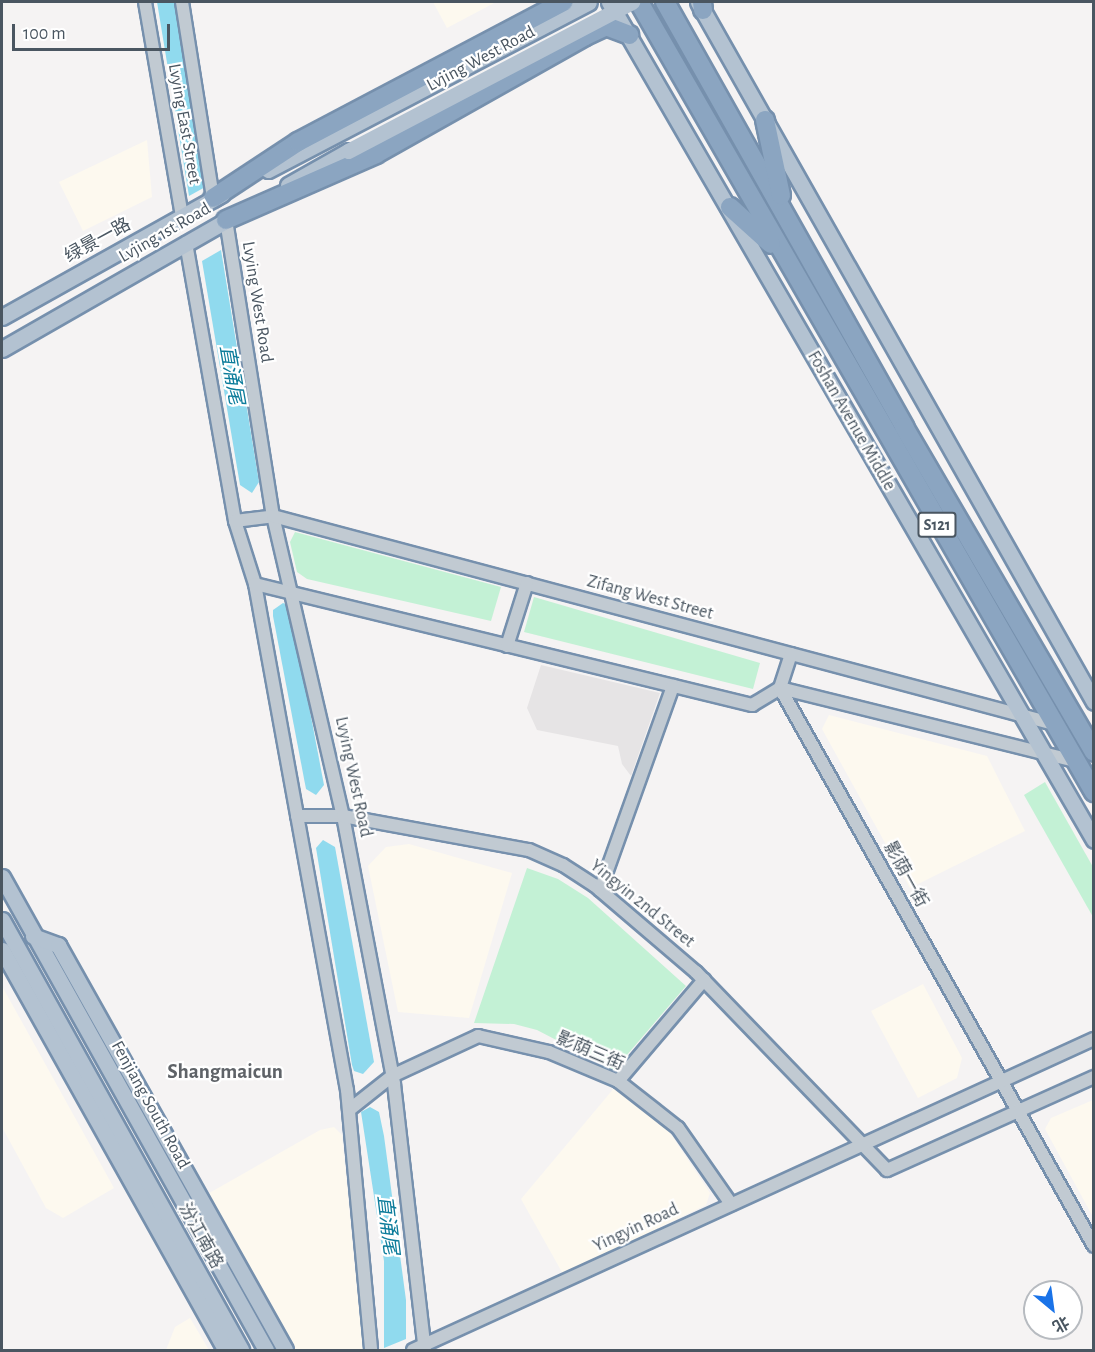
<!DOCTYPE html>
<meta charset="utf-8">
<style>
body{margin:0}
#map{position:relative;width:1095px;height:1352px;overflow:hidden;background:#f5f3f3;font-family:"Alegreya Sans","Noto Sans SC",sans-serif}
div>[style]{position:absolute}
.commercial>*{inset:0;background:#fdf9ef}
.education>*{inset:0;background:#e6e4e5}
.green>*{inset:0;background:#c3f1d5}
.water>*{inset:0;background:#90daee}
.roads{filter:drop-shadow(2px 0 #7690ad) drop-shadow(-2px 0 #7690ad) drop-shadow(0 2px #7690ad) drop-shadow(0 -2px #7690ad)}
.minor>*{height:12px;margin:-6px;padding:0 6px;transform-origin:6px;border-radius:6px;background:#c1cad2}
.major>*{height:15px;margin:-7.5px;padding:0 7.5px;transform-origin:7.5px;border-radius:7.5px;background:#b3c2d1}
.highway>*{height:18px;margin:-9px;padding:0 9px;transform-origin:9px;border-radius:9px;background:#8ba5c1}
.major-bridge>*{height:15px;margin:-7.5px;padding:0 7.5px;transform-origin:7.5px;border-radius:7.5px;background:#b3c2d1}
span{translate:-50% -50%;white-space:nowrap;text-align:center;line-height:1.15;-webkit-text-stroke:4.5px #fff;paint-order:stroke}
.shield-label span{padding:2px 4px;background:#fff;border:2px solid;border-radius:4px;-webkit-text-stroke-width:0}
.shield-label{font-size:16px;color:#4a5661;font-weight:700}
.street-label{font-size:18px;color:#4a5661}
.water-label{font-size:20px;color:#0c7c9b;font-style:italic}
.quarter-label{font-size:21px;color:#5f6368;font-weight:700}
.frame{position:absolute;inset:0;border:3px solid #4a5661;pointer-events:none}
.north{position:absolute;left:1023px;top:1280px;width:60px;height:60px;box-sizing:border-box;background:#fff;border:2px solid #b7bbc0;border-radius:50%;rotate:151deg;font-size:16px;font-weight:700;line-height:24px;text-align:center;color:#4a5661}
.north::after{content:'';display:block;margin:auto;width:21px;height:27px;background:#1a73e8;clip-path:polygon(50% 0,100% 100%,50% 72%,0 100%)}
.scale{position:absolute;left:12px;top:24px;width:158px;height:27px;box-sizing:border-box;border:3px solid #4a5661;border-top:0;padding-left:8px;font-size:18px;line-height:21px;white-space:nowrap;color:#4a5661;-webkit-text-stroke:4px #fff;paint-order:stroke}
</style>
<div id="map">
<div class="commercial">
<div style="clip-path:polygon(433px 2px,496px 2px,447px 28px)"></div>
<div style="clip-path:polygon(147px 140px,152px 197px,83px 231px,59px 182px)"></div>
<div style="clip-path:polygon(829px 715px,987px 756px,1025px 831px,910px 888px,822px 729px)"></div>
<div style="clip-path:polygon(409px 844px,512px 873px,469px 1018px,398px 1012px,368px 866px,386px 847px)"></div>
<div style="clip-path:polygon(923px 984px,962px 1058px,957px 1078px,918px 1098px,871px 1011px)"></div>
<div style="clip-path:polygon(2px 986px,114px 1188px,63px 1218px,46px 1208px,2px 1127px)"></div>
<div style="clip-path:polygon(615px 1087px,666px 1127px,710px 1193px,706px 1205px,563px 1274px,521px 1199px)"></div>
<div style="clip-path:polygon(1093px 1100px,1093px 1217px,1045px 1129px,1051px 1118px)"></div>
<div style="clip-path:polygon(334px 1127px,342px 1135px,363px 1350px,291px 1350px,204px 1196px,320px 1130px)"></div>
<div style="clip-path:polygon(190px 1318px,209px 1350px,166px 1350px,175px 1327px)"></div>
</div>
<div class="education">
<div style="clip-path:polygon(541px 665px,660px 693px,631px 776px,622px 764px,618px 746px,537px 730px,527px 708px)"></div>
</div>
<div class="green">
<div style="clip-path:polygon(295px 532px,501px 587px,491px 621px,307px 579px,297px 572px,290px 542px)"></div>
<div style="clip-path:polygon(534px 597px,760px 663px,753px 689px,524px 632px)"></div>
<div style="clip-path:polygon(1045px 782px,1093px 867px,1093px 917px,1024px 795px)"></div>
<div style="clip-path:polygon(527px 868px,558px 879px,588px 898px,686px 986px,614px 1070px,537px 1030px,514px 1024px,474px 1023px)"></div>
</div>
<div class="water">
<div style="clip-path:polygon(157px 2px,176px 2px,207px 186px,189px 196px)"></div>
<div style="clip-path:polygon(221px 250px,259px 482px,252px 493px,240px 485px,202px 261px)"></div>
<div style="clip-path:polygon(283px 603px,290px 606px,324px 785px,316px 795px,306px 789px,273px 616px,273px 610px)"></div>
<div style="clip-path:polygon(323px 840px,335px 847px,374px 1062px,363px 1074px,354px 1071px,352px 1065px,316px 848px)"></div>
<div style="clip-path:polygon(370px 1107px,379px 1112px,384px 1136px,406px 1300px,406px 1339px,384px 1348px,384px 1261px,361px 1112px)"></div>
</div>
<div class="roads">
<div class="minor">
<div style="left:145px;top:2px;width:217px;rotate:80.2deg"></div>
<div style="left:182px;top:2px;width:198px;rotate:81deg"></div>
<div style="left:226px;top:220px;width:300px;rotate:81deg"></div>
<div style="left:273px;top:516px;width:308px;rotate:76.9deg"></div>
<div style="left:343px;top:816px;width:273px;rotate:79.2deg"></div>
<div style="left:394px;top:1084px;width:268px;rotate:83.4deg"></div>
<div style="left:186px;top:243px;width:282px;rotate:80deg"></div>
<div style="left:235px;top:521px;width:66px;rotate:72.4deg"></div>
<div style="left:255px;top:584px;width:514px;rotate:79.7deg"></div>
<div style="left:347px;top:1090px;width:261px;rotate:84.7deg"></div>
<div style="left:235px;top:521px;width:38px;rotate:-7deg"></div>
<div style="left:273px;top:516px;width:808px;rotate:14.91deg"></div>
<div style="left:255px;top:584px;width:512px;rotate:13.68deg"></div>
<div style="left:752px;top:705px;width:33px;rotate:-31deg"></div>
<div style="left:780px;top:688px;width:304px;rotate:13.9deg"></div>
<div style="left:507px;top:646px;width:66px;rotate:-72.4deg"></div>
<div style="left:791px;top:654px;width:36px;rotate:108deg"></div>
<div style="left:780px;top:688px;width:640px;rotate:60.63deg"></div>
<div style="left:297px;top:816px;width:46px"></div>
<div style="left:343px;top:816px;width:189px;rotate:10.4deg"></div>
<div style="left:529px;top:850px;width:37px;rotate:24deg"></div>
<div style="left:563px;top:865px;width:37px;rotate:33deg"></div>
<div style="left:594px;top:885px;width:134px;rotate:40.5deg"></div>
<div style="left:696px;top:972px;width:275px;rotate:46deg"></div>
<div style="left:887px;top:1170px;width:227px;rotate:-24.2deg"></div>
<div style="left:600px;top:890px;width:217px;rotate:-70.3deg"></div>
<div style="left:618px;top:1081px;width:133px;rotate:-49.6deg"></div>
<div style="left:349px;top:1110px;width:55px;rotate:-38.3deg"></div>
<div style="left:392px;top:1076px;width:95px;rotate:-24.9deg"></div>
<div style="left:478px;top:1036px;width:73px;rotate:12.7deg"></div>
<div style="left:549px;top:1052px;width:75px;rotate:22.8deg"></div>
<div style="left:618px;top:1081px;width:76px;rotate:38.1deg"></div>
<div style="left:678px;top:1128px;width:93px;rotate:55.1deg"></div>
<div style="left:413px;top:1350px;width:749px;rotate:-24.55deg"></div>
</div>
<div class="major">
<div style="left:609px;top:2px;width:968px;rotate:59.94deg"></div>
<div style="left:698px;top:2px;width:804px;rotate:60.5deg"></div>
<div style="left:268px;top:170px;width:362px;rotate:-27.6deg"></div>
<div style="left:288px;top:185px;width:69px;rotate:-29.5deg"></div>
<div style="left:2px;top:317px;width:252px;rotate:-29.2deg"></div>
<div style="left:2px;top:349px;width:270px;rotate:-29.8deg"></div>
<div style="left:2px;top:877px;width:542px;rotate:60.83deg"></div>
<div style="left:2px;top:920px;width:492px;rotate:60.9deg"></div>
<div style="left:33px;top:936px;width:27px;rotate:20deg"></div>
<div style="left:58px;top:945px;width:464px;rotate:60.7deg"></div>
<div style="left:2px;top:950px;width:458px;rotate:60.8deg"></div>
</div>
<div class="highway">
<div style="left:639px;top:2px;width:912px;rotate:60.06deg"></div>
<div style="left:665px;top:2px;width:488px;rotate:60.6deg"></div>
<div style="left:904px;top:427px;width:376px;rotate:59.7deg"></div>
<div style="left:702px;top:2px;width:8px;rotate:83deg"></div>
<div style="left:765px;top:120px;width:77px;rotate:78deg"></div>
<div style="left:213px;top:198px;width:102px;rotate:-33.4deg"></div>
<div style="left:298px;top:142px;width:300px;rotate:-27.8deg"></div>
<div style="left:730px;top:207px;width:55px;rotate:42.1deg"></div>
<div style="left:226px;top:220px;width:164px;rotate:-23.7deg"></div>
<div style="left:376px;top:154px;width:240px;rotate:-29.4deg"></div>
<div style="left:585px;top:36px;width:23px;rotate:-25deg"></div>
<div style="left:606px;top:26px;width:25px;rotate:21deg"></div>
</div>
</div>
<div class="major-bridge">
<div style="left:348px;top:151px;width:321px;rotate:-27.7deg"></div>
</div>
<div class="shield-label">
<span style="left:937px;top:525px">S121</span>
</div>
<div class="street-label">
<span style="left:481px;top:59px;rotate:-28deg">Lvjing West Road</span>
<span style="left:184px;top:124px;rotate:80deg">Lvying East Street</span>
<span style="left:165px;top:233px;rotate:-30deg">Lvjing 1st Road</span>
<span style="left:98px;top:241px;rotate:-29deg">绿景一路</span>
<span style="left:257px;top:302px;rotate:81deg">Lvying West Road</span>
<span style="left:851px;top:421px;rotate:60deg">Foshan Avenue Middle</span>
<span style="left:650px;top:598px;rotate:15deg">Zifang West Street</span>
<span style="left:353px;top:777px;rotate:78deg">Lvying West Road</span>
<span style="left:905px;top:875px;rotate:61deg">影荫一街</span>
<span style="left:642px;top:904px;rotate:39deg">Yingyin 2nd Street</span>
<span style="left:590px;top:1052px;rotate:23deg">影荫三街</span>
<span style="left:150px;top:1105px;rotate:61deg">Fenjiang South Road</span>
<span style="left:636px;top:1228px;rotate:-25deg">Yingyin Road</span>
<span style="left:200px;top:1236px;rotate:61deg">汾江南路</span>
</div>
<div class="water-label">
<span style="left:231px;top:375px;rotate:80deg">直涌尾</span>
<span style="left:387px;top:1225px;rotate:83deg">直涌尾</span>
</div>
<div class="quarter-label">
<span style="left:225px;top:1072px">Shangmaicun</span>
</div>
<div class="frame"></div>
<div class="north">北</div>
<div class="scale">100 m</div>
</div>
